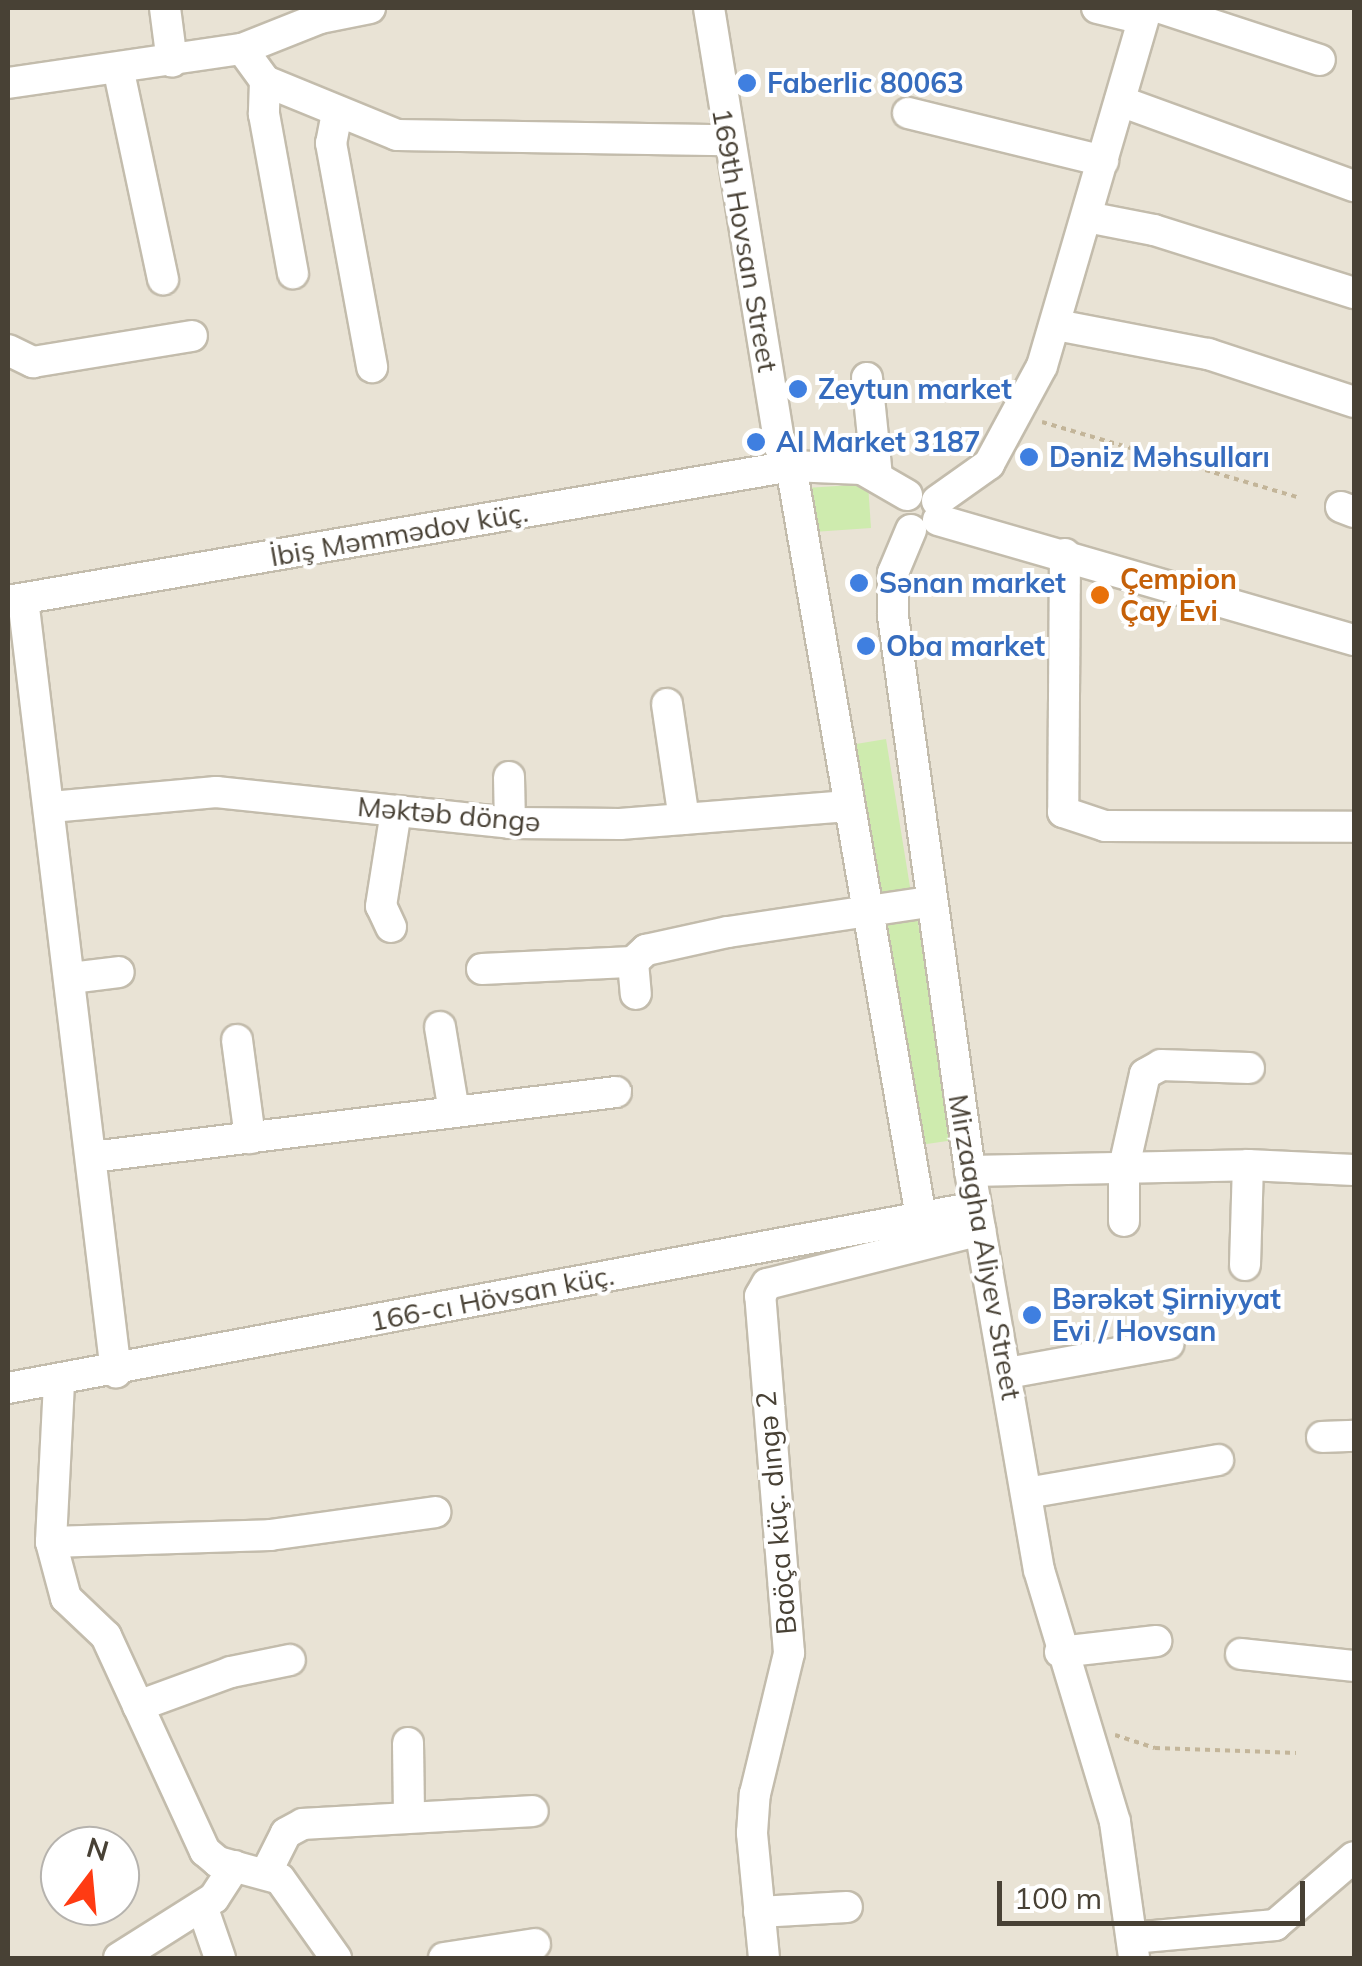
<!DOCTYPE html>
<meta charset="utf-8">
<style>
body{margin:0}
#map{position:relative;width:1362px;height:1966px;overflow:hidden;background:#f4f1e7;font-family:Mulish,sans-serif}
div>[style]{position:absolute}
.residential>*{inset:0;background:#e9e3d5}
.green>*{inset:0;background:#ceebae}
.path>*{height:4px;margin-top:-2px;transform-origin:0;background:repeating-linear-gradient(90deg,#c3b599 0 5px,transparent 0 10px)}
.roads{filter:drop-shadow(2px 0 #c3bcac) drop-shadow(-2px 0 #c3bcac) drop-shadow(0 2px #c3bcac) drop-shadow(0 -2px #c3bcac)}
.minor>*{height:30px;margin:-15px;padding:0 15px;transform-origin:15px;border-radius:15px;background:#fff}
.dots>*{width:28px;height:28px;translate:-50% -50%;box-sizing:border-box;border:5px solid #fff;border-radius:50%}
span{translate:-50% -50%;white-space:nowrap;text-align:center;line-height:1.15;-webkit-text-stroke:8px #fff;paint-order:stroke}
.shop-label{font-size:28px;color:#366cbe;font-weight:700}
.left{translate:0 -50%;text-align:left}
.street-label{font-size:28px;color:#484135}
.food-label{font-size:28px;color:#c56008;font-weight:700}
.frame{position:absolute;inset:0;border:10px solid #484135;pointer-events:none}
.north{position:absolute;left:40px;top:1826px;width:100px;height:100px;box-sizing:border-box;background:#fff;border:2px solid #b6b3ae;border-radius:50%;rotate:16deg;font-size:28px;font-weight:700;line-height:40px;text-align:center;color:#484135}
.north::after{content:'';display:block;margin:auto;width:35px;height:45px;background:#ff3b13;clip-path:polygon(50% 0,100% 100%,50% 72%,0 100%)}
.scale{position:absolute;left:997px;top:1881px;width:308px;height:45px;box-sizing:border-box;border:5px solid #484135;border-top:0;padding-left:12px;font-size:30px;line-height:35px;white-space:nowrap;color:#484135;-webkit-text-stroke:8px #fff;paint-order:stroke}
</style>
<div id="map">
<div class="residential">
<div style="clip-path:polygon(evenodd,8px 8px,1354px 8px,1354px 1958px,8px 1958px,8px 8px,60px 1846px,120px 1846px,120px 1906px,60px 1906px,60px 1846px)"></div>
</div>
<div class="green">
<div style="clip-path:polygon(868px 484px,871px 528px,813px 532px,806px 488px)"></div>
<div style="clip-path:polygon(886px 739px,911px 893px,879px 899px,856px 744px)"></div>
<div style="clip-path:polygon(917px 917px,954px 1140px,920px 1145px,884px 921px)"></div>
</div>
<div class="path">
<div style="left:1042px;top:422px;width:269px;rotate:16.4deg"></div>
<div style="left:1115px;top:1735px;width:42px;rotate:18deg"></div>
<div style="left:1155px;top:1748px;width:141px;rotate:2deg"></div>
</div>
<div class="roads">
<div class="minor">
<div style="left:165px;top:8px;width:54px;rotate:82.6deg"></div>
<div style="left:709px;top:8px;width:445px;rotate:80.8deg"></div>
<div style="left:780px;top:447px;width:22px;rotate:60deg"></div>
<div style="left:791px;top:466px;width:71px;rotate:2.4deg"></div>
<div style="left:862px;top:469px;width:52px;rotate:30deg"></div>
<div style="left:1097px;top:8px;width:47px;rotate:13.4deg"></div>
<div style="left:1161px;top:8px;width:167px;rotate:18.1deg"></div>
<div style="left:242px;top:49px;width:39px;rotate:54deg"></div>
<div style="left:265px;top:81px;width:143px;rotate:22.2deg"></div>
<div style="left:397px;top:135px;width:330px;rotate:0.9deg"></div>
<div style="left:119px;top:72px;width:212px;rotate:78deg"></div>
<div style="left:265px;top:81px;width:33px;rotate:92deg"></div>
<div style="left:264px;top:114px;width:162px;rotate:79.7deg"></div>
<div style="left:8px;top:83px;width:236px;rotate:-8.3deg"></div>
<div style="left:242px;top:49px;width:84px;rotate:-21.7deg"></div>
<div style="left:320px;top:18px;width:51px;rotate:-11.3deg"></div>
<div style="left:1120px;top:101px;width:249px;rotate:20deg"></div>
<div style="left:337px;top:113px;width:31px;rotate:101deg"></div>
<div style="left:331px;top:143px;width:228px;rotate:79.6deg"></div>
<div style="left:908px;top:113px;width:201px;rotate:13.8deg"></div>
<div style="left:1087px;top:217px;width:68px;rotate:11deg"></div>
<div style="left:1154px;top:230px;width:210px;rotate:17.5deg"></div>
<div style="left:1057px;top:325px;width:154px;rotate:10.9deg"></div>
<div style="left:1208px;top:354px;width:154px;rotate:18.2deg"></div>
<div style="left:8px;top:350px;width:28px;rotate:26deg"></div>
<div style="left:33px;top:362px;width:161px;rotate:-9.3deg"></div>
<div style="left:867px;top:378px;width:99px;rotate:84.2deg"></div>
<div style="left:937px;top:501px;width:64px;rotate:-35.4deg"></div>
<div style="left:989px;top:464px;width:111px;rotate:-61.6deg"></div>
<div style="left:1042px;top:366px;width:373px;rotate:-73.7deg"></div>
<div style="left:1341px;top:507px;width:14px;rotate:21deg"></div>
<div style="left:938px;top:520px;width:433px;rotate:16.1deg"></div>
<div style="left:911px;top:530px;width:47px;rotate:112.7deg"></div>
<div style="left:893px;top:573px;width:43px;rotate:90deg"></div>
<div style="left:893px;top:616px;width:560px;rotate:82.1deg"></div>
<div style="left:970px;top:1171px;width:405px;rotate:80.2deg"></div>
<div style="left:1039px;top:1570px;width:263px;rotate:73.2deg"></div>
<div style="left:1115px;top:1822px;width:137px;rotate:82deg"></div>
<div style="left:1065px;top:554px;width:258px;rotate:90.4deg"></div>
<div style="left:1063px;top:812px;width:44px;rotate:18.4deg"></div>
<div style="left:1105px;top:826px;width:249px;rotate:0.2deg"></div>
<div style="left:23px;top:599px;width:779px;rotate:83.14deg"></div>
<div style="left:8px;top:601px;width:795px;rotate:-9.78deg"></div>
<div style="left:791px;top:466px;width:762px;rotate:80.18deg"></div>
<div style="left:667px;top:704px;width:116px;rotate:81.6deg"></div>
<div style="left:509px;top:777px;width:46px;rotate:88.8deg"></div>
<div style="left:51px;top:807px;width:166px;rotate:-5.2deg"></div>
<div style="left:216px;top:792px;width:296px;rotate:6deg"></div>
<div style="left:510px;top:823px;width:110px;rotate:0.5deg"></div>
<div style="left:620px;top:824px;width:229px;rotate:-4.5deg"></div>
<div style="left:391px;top:927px;width:23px;rotate:-115deg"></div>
<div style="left:381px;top:906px;width:96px;rotate:-81deg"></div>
<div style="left:633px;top:962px;width:32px;rotate:85deg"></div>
<div style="left:482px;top:969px;width:151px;rotate:-2.7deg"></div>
<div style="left:633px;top:962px;width:18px;rotate:-43deg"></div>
<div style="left:646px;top:950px;width:84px;rotate:-12.4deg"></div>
<div style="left:728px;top:932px;width:203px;rotate:-8.5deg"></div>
<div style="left:71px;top:978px;width:48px;rotate:-7.1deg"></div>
<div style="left:440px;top:1027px;width:86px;rotate:80.6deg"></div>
<div style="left:237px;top:1040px;width:99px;rotate:82.4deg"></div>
<div style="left:92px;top:1157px;width:528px;rotate:-7.07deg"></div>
<div style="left:970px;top:1171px;width:278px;rotate:-1.2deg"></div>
<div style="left:1248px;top:1165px;width:106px;rotate:2.7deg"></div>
<div style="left:1124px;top:1221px;width:54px;rotate:-90deg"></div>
<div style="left:1124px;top:1167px;width:95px;rotate:-77.3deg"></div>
<div style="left:1145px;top:1074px;width:18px;rotate:-29deg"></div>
<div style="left:1161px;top:1065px;width:88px;rotate:2deg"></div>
<div style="left:1245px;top:1265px;width:100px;rotate:-88.3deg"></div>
<div style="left:1007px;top:1373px;width:164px;rotate:-10.2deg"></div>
<div style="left:59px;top:1383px;width:159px;rotate:92.9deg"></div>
<div style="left:51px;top:1542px;width:58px;rotate:75deg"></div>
<div style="left:66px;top:1598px;width:55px;rotate:43.5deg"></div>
<div style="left:106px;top:1636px;width:237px;rotate:65.3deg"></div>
<div style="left:205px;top:1851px;width:17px;rotate:40deg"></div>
<div style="left:218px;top:1862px;width:64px;rotate:15.3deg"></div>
<div style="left:280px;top:1879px;width:97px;rotate:54.7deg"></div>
<div style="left:8px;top:1388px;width:985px;rotate:-10.59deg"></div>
<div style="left:1322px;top:1437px;width:32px;rotate:-2deg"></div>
<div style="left:1027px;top:1493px;width:194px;rotate:-9.8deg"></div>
<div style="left:51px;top:1542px;width:219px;rotate:-1.8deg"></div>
<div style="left:270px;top:1535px;width:167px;rotate:-7.9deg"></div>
<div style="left:1060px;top:1652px;width:97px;rotate:-6.5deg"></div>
<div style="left:1241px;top:1654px;width:114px;rotate:6.1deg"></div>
<div style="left:138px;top:1706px;width:99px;rotate:-20.1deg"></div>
<div style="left:231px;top:1672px;width:60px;rotate:-11.5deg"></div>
<div style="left:408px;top:1743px;width:73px;rotate:89.2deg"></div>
<div style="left:267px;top:1871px;width:42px;rotate:-63.4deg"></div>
<div style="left:286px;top:1833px;width:19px;rotate:-28deg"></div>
<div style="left:303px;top:1824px;width:230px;rotate:-3.2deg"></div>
<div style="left:202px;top:1906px;width:55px;rotate:70.9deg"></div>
<div style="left:759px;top:1912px;width:88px;rotate:-3.3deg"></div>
<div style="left:1132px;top:1938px;width:144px;rotate:-5.2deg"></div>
<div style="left:1275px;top:1925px;width:104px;rotate:-40.7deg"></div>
<div style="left:119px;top:1958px;width:112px;rotate:-32.3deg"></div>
<div style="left:214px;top:1898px;width:38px;rotate:-57deg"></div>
<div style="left:444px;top:1958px;width:92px;rotate:-8.7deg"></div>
<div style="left:764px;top:1958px;width:126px;rotate:-95.5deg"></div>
<div style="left:752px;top:1833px;width:39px;rotate:-86deg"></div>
<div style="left:755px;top:1794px;width:145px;rotate:-76.4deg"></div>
<div style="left:789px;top:1653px;width:358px;rotate:-94.6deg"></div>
<div style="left:760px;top:1296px;width:14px;rotate:-60deg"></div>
<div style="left:767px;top:1284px;width:220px;rotate:-14.2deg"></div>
</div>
</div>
<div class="dots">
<div style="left:747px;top:83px;background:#3f7fe0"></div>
<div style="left:798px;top:389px;background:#3f7fe0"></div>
<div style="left:756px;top:442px;background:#3f7fe0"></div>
<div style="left:1029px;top:457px;background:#3f7fe0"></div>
<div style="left:859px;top:583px;background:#3f7fe0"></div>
<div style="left:1100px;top:595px;background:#e8710a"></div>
<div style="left:866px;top:646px;background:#3f7fe0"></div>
<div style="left:1032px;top:1315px;background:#3f7fe0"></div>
</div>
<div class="shop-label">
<span class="left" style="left:767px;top:83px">Faberlic 80063</span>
<span class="left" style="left:818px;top:389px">Zeytun market</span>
<span class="left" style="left:776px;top:442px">Al Market 3187</span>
<span class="left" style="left:1049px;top:457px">Dəniz Məhsulları</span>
<span class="left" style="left:879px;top:583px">Sənan market</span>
<span class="left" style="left:886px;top:646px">Oba market</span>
<span class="left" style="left:1052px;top:1315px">Bərəkət Şirniyyat<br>Evi / Hovsan</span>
</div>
<div class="street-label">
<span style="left:745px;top:240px;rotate:80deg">169th Hovsan Street</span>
<span style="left:399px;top:534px;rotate:-10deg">İbiş Məmmədov küç.</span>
<span style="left:449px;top:814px;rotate:5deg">Məktəb döngə</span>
<span style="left:985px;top:1247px;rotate:80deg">Mirzaagha Aliyev Street</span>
<span style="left:492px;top:1298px;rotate:-11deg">166-cı Hövsan küç.</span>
<span style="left:776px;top:1513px;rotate:-95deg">Baöça küç. dıngə 2</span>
</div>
<div class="food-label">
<span class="left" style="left:1120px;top:595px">Çempion<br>Çay Evi</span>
</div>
<div class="frame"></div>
<div class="north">N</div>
<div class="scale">100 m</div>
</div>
